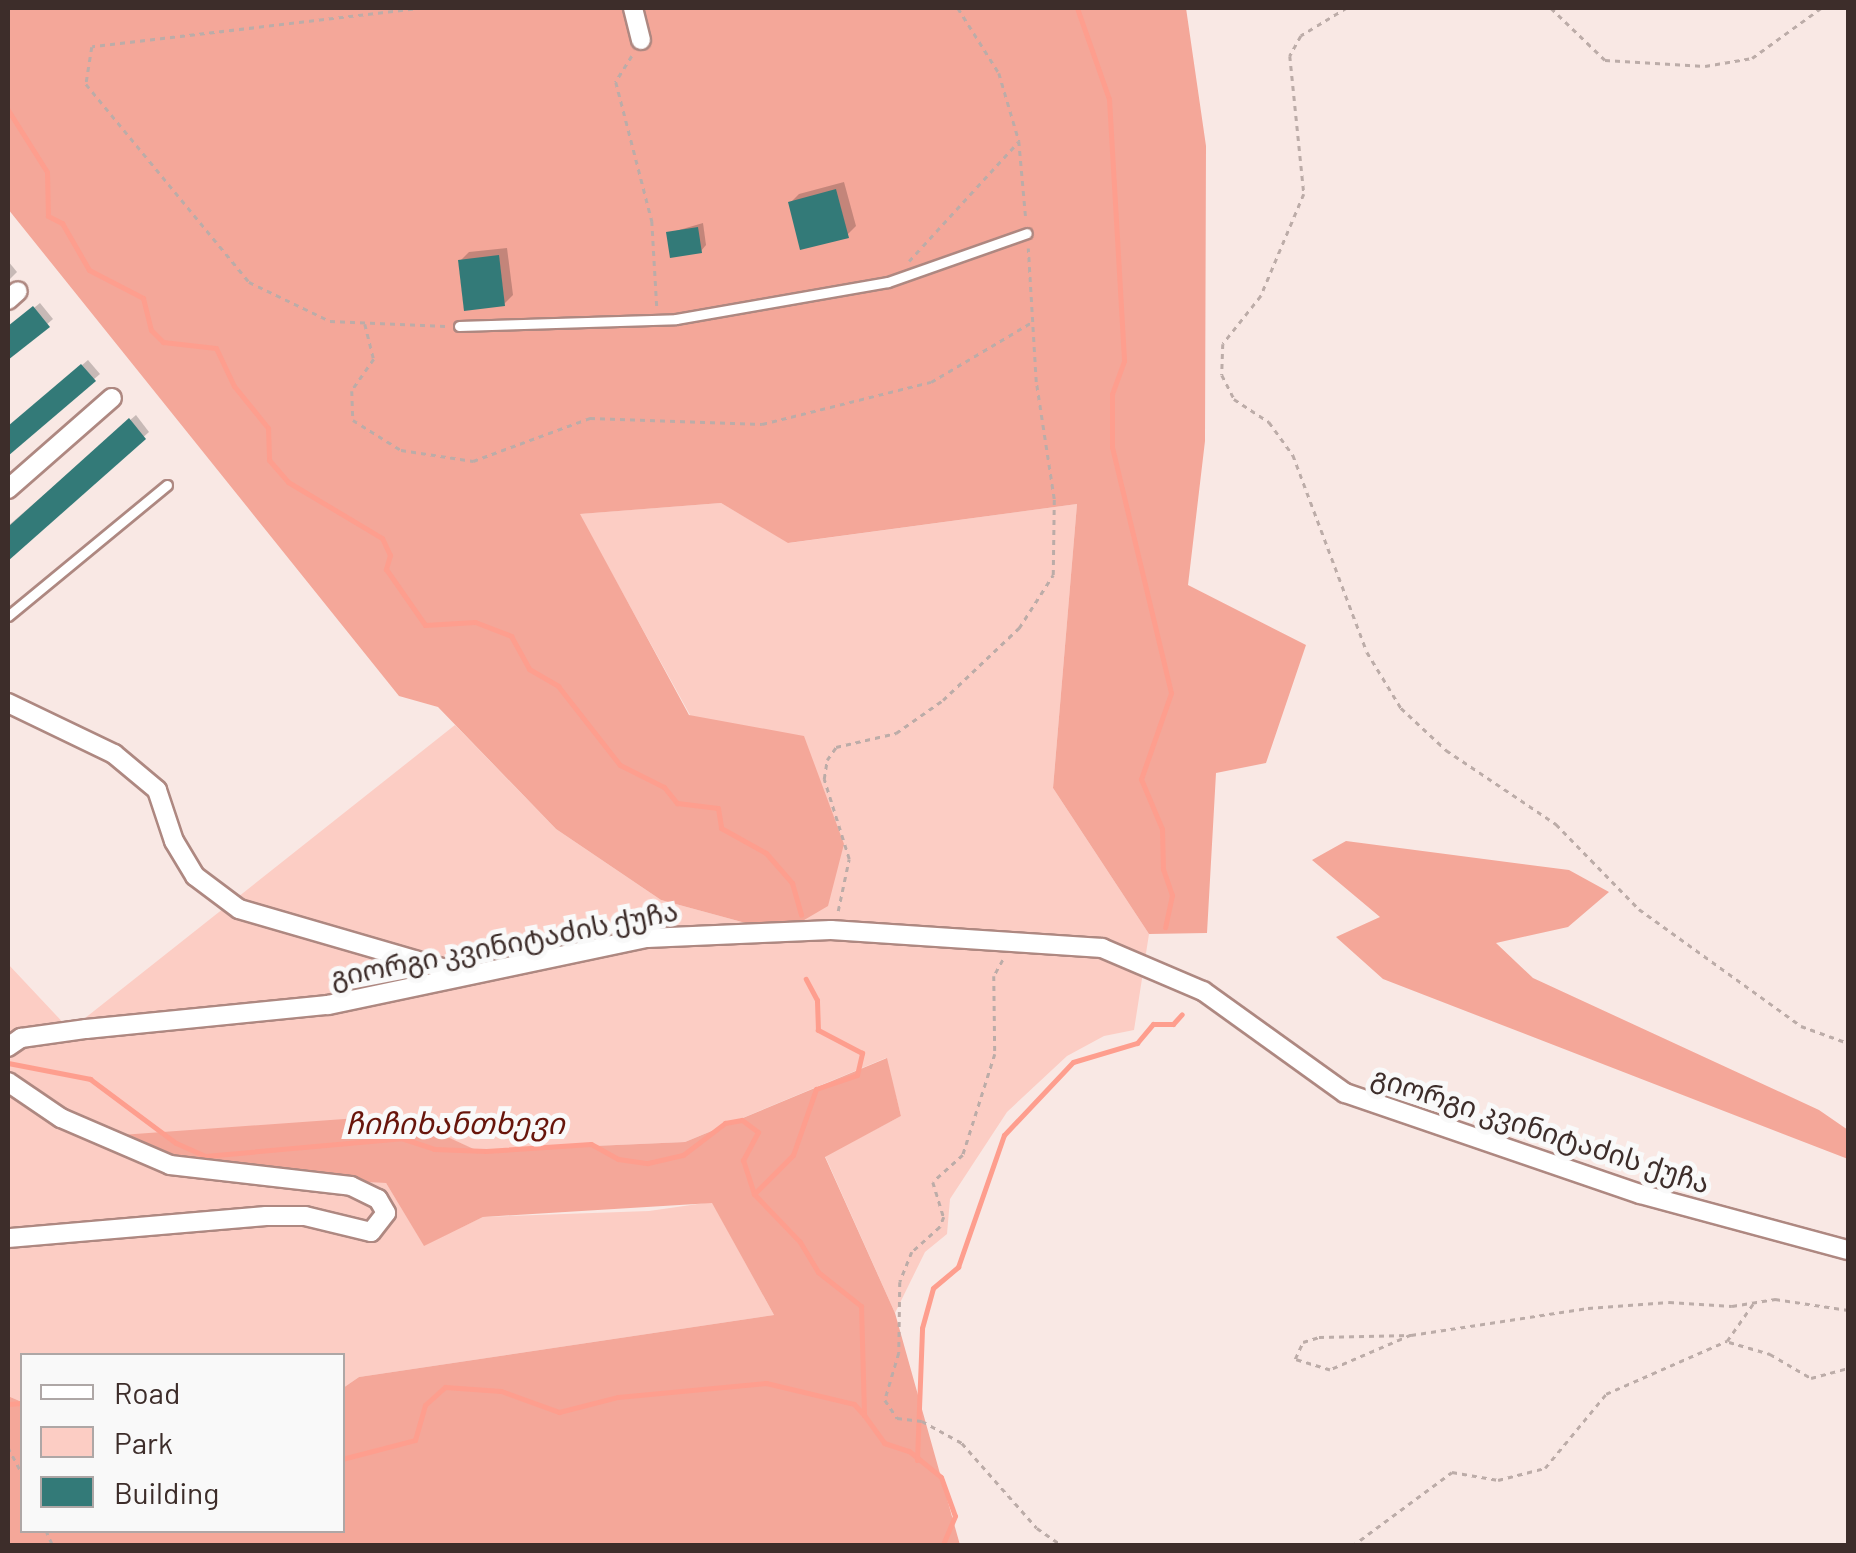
<!DOCTYPE html>
<meta charset="utf-8">
<style>
body{margin:0}
#map{position:relative;width:1856px;height:1553px;overflow:hidden;background:#f9e8e4;font-family:Barlow,"Noto Sans Georgian",sans-serif}
div>[style]{position:absolute}
.green>*{inset:0;background:#fccdc4}
.forest>*{inset:0;background:#f4a799}
.shadow>*{inset:0;background:#0003}
.stream>*{height:5px;margin:-2.5px;padding:0 2.5px;transform-origin:2.5px;border-radius:2.5px;background:#fe9e8e}
.building>*{inset:0;background:#337a78}
.path>*{height:2.5px;margin-top:-1.25px;transform-origin:0;background:repeating-linear-gradient(90deg,#bcaca8 0 5px,transparent 0 10px)}
.roads{filter:drop-shadow(2px 0 #ae8881) drop-shadow(-2px 0 #ae8881) drop-shadow(0 2px #ae8881) drop-shadow(0 -2px #ae8881)}
.lane>*{height:9px;margin:-4.5px;padding:0 4.5px;transform-origin:4.5px;border-radius:4.5px;background:#fff}
.street>*{height:18px;margin:-9px;padding:0 9px;transform-origin:9px;border-radius:9px;background:#fff}
span{translate:-50% -50%;white-space:nowrap;text-align:center;line-height:1.15;-webkit-text-stroke:10px #f9f9f9;paint-order:stroke}
.street-label{font-size:28px;color:#3d2d2a}
.water-label{font-size:30px;color:#68150b;font-style:italic}
.frame{position:absolute;inset:0;border:10px solid #3d2d2a;pointer-events:none}
.legend{position:absolute;left:20px;top:1353px;width:325px;height:180px;box-sizing:border-box;background:#f9f9f9;border:2px solid #aea7a6;margin:0;padding:12px 18px;list-style:none;font-size:30px;color:#3d2d2a}
.legend li{display:flex;align-items:center;gap:20px;height:50px}
.legend b{width:50px;border:2px solid #aea7a6}
</style>
<div id="map">
<div class="green">
<div style="clip-path:polygon(721px 503px,789px 543px,1077px 504px,1053px 788px,1149px 934px,1134px 1030px,1104px 1036px,1067px 1056px,1007px 1112px,950px 1199px,947px 1234px,925px 1252px,895px 1313px,825px 1156px,901px 1116px,886px 1058px,685px 1142px,477px 1151px,400px 1115px,327px 1123px,213px 1176px,386px 1183px,424px 1245px,483px 1217px,649px 1211px,712px 1202px,774px 1315px,359px 1377px,343px 1388px,342px 1356px,22px 1356px,22px 1402px,8px 1396px,8px 964px,70px 1030px,455px 725px,556px 829px,661px 900px,782px 933px,690px 715px,579px 514px)"></div>
</div>
<div class="forest">
<div style="clip-path:polygon(8px 8px,1186px 8px,1206px 146px,1205px 441px,1188px 585px,1306px 645px,1266px 763px,1216px 773px,1207px 933px,1149px 934px,1053px 788px,1077px 504px,788px 543px,721px 503px,580px 514px,689px 715px,804px 736px,844px 844px,828px 906px,782px 933px,661px 900px,556px 829px,438px 707px,399px 696px,8px 209px)"></div>
<div style="clip-path:polygon(1346px 841px,1569px 870px,1609px 892px,1568px 927px,1496px 943px,1533px 978px,1819px 1110px,1848px 1130px,1848px 1159px,1383px 979px,1336px 937px,1380px 917px,1312px 860px)"></div>
<div style="clip-path:polygon(887px 1058px,901px 1116px,825px 1157px,895px 1313px,960px 1545px,8px 1545px,8px 1396px,22px 1402px,22px 1530px,342px 1530px,343px 1388px,359px 1377px,774px 1315px,712px 1203px,483px 1217px,424px 1246px,386px 1183px,212px 1176px,121px 1135px,400px 1115px,478px 1151px,685px 1142px)"></div>
</div>
<div class="shadow">
<div style="clip-path:polygon(844px 182px,856px 226px,847px 235px,790px 203px,799px 194px)"></div>
<div style="clip-path:polygon(703px 223px,706px 245px,701px 251px,669px 233px)"></div>
<div style="clip-path:polygon(507px 248px,513px 295px,504px 304px,460px 261px,469px 252px)"></div>
<div style="clip-path:polygon(8px 261px,17px 272px,8px 281px)"></div>
<div style="clip-path:polygon(40px 303px,53px 319px,8px 358px,8px 329px)"></div>
<div style="clip-path:polygon(88px 360px,100px 374px,8px 453px,8px 428px)"></div>
<div style="clip-path:polygon(136px 415px,149px 432px,8px 558px,8px 526px)"></div>
</div>
<div class="stream">
<div style="left:1077px;top:8px;width:96px;rotate:70.6deg"></div>
<div style="left:1109px;top:99px;width:262px;rotate:86.7deg"></div>
<div style="left:1124px;top:361px;width:35px;rotate:110deg"></div>
<div style="left:1112px;top:394px;width:53px;rotate:90deg"></div>
<div style="left:1112px;top:447px;width:253px;rotate:76.5deg"></div>
<div style="left:1171px;top:693px;width:91px;rotate:109.2deg"></div>
<div style="left:1141px;top:779px;width:54px;rotate:67.2deg"></div>
<div style="left:1162px;top:829px;width:40px;rotate:88.6deg"></div>
<div style="left:1163px;top:869px;width:28px;rotate:71deg"></div>
<div style="left:1172px;top:895px;width:33px;rotate:102deg"></div>
<div style="left:8px;top:110px;width:73px;rotate:57.8deg"></div>
<div style="left:47px;top:172px;width:44px;rotate:88.7deg"></div>
<div style="left:48px;top:216px;width:16px;rotate:27deg"></div>
<div style="left:62px;top:223px;width:54px;rotate:60.1deg"></div>
<div style="left:89px;top:270px;width:61px;rotate:27.4deg"></div>
<div style="left:143px;top:298px;width:33px;rotate:76deg"></div>
<div style="left:151px;top:330px;width:17px;rotate:45deg"></div>
<div style="left:163px;top:342px;width:53px;rotate:6.5deg"></div>
<div style="left:216px;top:348px;width:42px;rotate:64.7deg"></div>
<div style="left:234px;top:386px;width:54px;rotate:51deg"></div>
<div style="left:268px;top:428px;width:32px;rotate:88deg"></div>
<div style="left:269px;top:460px;width:29px;rotate:49deg"></div>
<div style="left:288px;top:482px;width:109px;rotate:30.8deg"></div>
<div style="left:382px;top:538px;width:19px;rotate:65deg"></div>
<div style="left:390px;top:555px;width:15px;rotate:106deg"></div>
<div style="left:386px;top:569px;width:68px;rotate:55.1deg"></div>
<div style="left:425px;top:625px;width:50px;rotate:-3.4deg"></div>
<div style="left:475px;top:622px;width:39px;rotate:21deg"></div>
<div style="left:511px;top:636px;width:38px;rotate:61deg"></div>
<div style="left:529px;top:669px;width:34px;rotate:30deg"></div>
<div style="left:558px;top:686px;width:100px;rotate:51.9deg"></div>
<div style="left:620px;top:765px;width:49px;rotate:26.6deg"></div>
<div style="left:664px;top:787px;width:21px;rotate:51deg"></div>
<div style="left:677px;top:803px;width:41px;rotate:7deg"></div>
<div style="left:718px;top:808px;width:20px;rotate:81deg"></div>
<div style="left:721px;top:828px;width:51px;rotate:29.1deg"></div>
<div style="left:766px;top:853px;width:40px;rotate:49deg"></div>
<div style="left:792px;top:883px;width:33px;rotate:74deg"></div>
<div style="left:8px;top:1063px;width:84px;rotate:11deg"></div>
<div style="left:90px;top:1079px;width:107px;rotate:36.7deg"></div>
<div style="left:176px;top:1143px;width:32px;rotate:24deg"></div>
<div style="left:205px;top:1156px;width:197px;rotate:-5.2deg"></div>
<div style="left:401px;top:1138px;width:35px;rotate:18deg"></div>
<div style="left:434px;top:1149px;width:52px;rotate:2.2deg"></div>
<div style="left:486px;top:1151px;width:105px;rotate:-3.8deg"></div>
<div style="left:591px;top:1144px;width:31px;rotate:29deg"></div>
<div style="left:618px;top:1159px;width:30px;rotate:8deg"></div>
<div style="left:648px;top:1163px;width:36px;rotate:-13deg"></div>
<div style="left:683px;top:1155px;width:53px;rotate:-37.3deg"></div>
<div style="left:725px;top:1123px;width:17px;rotate:-10deg"></div>
<div style="left:742px;top:1120px;width:20px;rotate:37deg"></div>
<div style="left:758px;top:1132px;width:32px;rotate:118deg"></div>
<div style="left:743px;top:1160px;width:36px;rotate:72deg"></div>
<div style="left:754px;top:1194px;width:66px;rotate:46.2deg"></div>
<div style="left:800px;top:1242px;width:35px;rotate:59deg"></div>
<div style="left:818px;top:1272px;width:55px;rotate:38.3deg"></div>
<div style="left:861px;top:1306px;width:109px;rotate:88.4deg"></div>
<div style="left:864px;top:1415px;width:34px;rotate:54deg"></div>
<div style="left:884px;top:1443px;width:26px;rotate:18deg"></div>
<div style="left:909px;top:1451px;width:41px;rotate:39.1deg"></div>
<div style="left:941px;top:1477px;width:41px;rotate:70.3deg"></div>
<div style="left:955px;top:1516px;width:33px;rotate:113deg"></div>
<div style="left:754px;top:1194px;width:55px;rotate:-45deg"></div>
<div style="left:793px;top:1155px;width:70px;rotate:-70.8deg"></div>
<div style="left:816px;top:1089px;width:43px;rotate:-18.9deg"></div>
<div style="left:857px;top:1075px;width:23px;rotate:-77deg"></div>
<div style="left:862px;top:1053px;width:50px;rotate:-152.4deg"></div>
<div style="left:818px;top:1030px;width:30px;rotate:-92deg"></div>
<div style="left:817px;top:1000px;width:24px;rotate:-118deg"></div>
<div style="left:8px;top:1404px;width:14px;rotate:-4deg"></div>
<div style="left:342px;top:1459px;width:75px;rotate:-14.6deg"></div>
<div style="left:415px;top:1440px;width:36px;rotate:-74deg"></div>
<div style="left:425px;top:1405px;width:27px;rotate:-42deg"></div>
<div style="left:445px;top:1387px;width:56px;rotate:4.1deg"></div>
<div style="left:501px;top:1391px;width:62px;rotate:19.9deg"></div>
<div style="left:559px;top:1412px;width:61px;rotate:-14.3deg"></div>
<div style="left:618px;top:1397px;width:149px;rotate:-5.4deg"></div>
<div style="left:766px;top:1383px;width:90px;rotate:13.4deg"></div>
<div style="left:854px;top:1404px;width:15px;rotate:48deg"></div>
<div style="left:917px;top:1460px;width:132px;rotate:-87.8deg"></div>
<div style="left:922px;top:1328px;width:41px;rotate:-74.6deg"></div>
<div style="left:933px;top:1288px;width:33px;rotate:-40deg"></div>
<div style="left:958px;top:1267px;width:140px;rotate:-70.8deg"></div>
<div style="left:1004px;top:1135px;width:100px;rotate:-46.6deg"></div>
<div style="left:1073px;top:1062px;width:67px;rotate:-16.5deg"></div>
<div style="left:1137px;top:1043px;width:25px;rotate:-50deg"></div>
<div style="left:1153px;top:1024px;width:20px"></div>
<div style="left:1173px;top:1024px;width:13px;rotate:-48deg"></div>
</div>
<div class="building">
<div style="clip-path:polygon(836px 189px,849px 238px,800px 250px,788px 202px)"></div>
<div style="clip-path:polygon(698px 227px,702px 253px,670px 258px,666px 232px)"></div>
<div style="clip-path:polygon(499px 255px,505px 306px,464px 311px,458px 260px)"></div>
<div style="clip-path:polygon(33px 306px,50px 327px,8px 360px,8px 326px)"></div>
<div style="clip-path:polygon(81px 364px,96px 381px,8px 456px,8px 426px)"></div>
<div style="clip-path:polygon(129px 418px,146px 439px,8px 561px,8px 527px)"></div>
</div>
<div class="path">
<div style="left:423px;top:8px;width:333px;rotate:173.3deg"></div>
<div style="left:92px;top:47px;width:37px;rotate:99deg"></div>
<div style="left:86px;top:84px;width:256px;rotate:50.5deg"></div>
<div style="left:249px;top:282px;width:90px;rotate:25.7deg"></div>
<div style="left:330px;top:321px;width:116px;rotate:2.5deg"></div>
<div style="left:958px;top:8px;width:77px;rotate:57.8deg"></div>
<div style="left:999px;top:73px;width:71px;rotate:73.6deg"></div>
<div style="left:1019px;top:141px;width:79px;rotate:84.9deg"></div>
<div style="left:1347px;top:8px;width:54px;rotate:148.7deg"></div>
<div style="left:1301px;top:36px;width:23px;rotate:119deg"></div>
<div style="left:1290px;top:56px;width:139px;rotate:84.2deg"></div>
<div style="left:1304px;top:194px;width:111px;rotate:112.9deg"></div>
<div style="left:1261px;top:296px;width:61px;rotate:128.4deg"></div>
<div style="left:1223px;top:344px;width:31px;rotate:92deg"></div>
<div style="left:1222px;top:375px;width:27px;rotate:63deg"></div>
<div style="left:1234px;top:399px;width:42px;rotate:33.3deg"></div>
<div style="left:1269px;top:422px;width:41px;rotate:54deg"></div>
<div style="left:1293px;top:455px;width:210px;rotate:69.4deg"></div>
<div style="left:1367px;top:652px;width:66px;rotate:58.7deg"></div>
<div style="left:1401px;top:708px;width:62px;rotate:43deg"></div>
<div style="left:1446px;top:750px;width:133px;rotate:33.9deg"></div>
<div style="left:1556px;top:824px;width:119px;rotate:45.7deg"></div>
<div style="left:1639px;top:909px;width:200px;rotate:35.8deg"></div>
<div style="left:1801px;top:1026px;width:50px;rotate:19.9deg"></div>
<div style="left:1551px;top:8px;width:75px;rotate:43.9deg"></div>
<div style="left:1605px;top:60px;width:100px;rotate:3.4deg"></div>
<div style="left:1705px;top:66px;width:48px;rotate:-9.7deg"></div>
<div style="left:1752px;top:58px;width:85px;rotate:-35.9deg"></div>
<div style="left:632px;top:56px;width:31px;rotate:122deg"></div>
<div style="left:616px;top:82px;width:144px;rotate:75.5deg"></div>
<div style="left:652px;top:221px;width:88px;rotate:86.7deg"></div>
<div style="left:909px;top:261px;width:161px;rotate:-47.5deg"></div>
<div style="left:365px;top:324px;width:36px;rotate:76deg"></div>
<div style="left:374px;top:359px;width:39px;rotate:125deg"></div>
<div style="left:352px;top:391px;width:29px;rotate:88deg"></div>
<div style="left:353px;top:420px;width:57px;rotate:32deg"></div>
<div style="left:401px;top:450px;width:73px;rotate:8.7deg"></div>
<div style="left:473px;top:461px;width:125px;rotate:-20.2deg"></div>
<div style="left:590px;top:418px;width:172px;rotate:2deg"></div>
<div style="left:762px;top:424px;width:174px;rotate:-14deg"></div>
<div style="left:931px;top:382px;width:117px;rotate:-30.7deg"></div>
<div style="left:838px;top:911px;width:53px;rotate:-78.1deg"></div>
<div style="left:849px;top:859px;width:84px;rotate:-107.4deg"></div>
<div style="left:824px;top:779px;width:19px;rotate:-81deg"></div>
<div style="left:827px;top:760px;width:16px;rotate:-55deg"></div>
<div style="left:836px;top:747px;width:62px;rotate:-13.1deg"></div>
<div style="left:896px;top:733px;width:57px;rotate:-35.1deg"></div>
<div style="left:943px;top:700px;width:105px;rotate:-43.5deg"></div>
<div style="left:1019px;top:628px;width:63px;rotate:-57.3deg"></div>
<div style="left:1053px;top:575px;width:76px;rotate:-89.2deg"></div>
<div style="left:1054px;top:499px;width:118px;rotate:-98.7deg"></div>
<div style="left:1036px;top:382px;width:134px;rotate:-93.4deg"></div>
<div style="left:1003px;top:960px;width:18px;rotate:119deg"></div>
<div style="left:994px;top:976px;width:78px;rotate:89.3deg"></div>
<div style="left:995px;top:1054px;width:106px;rotate:107.6deg"></div>
<div style="left:963px;top:1155px;width:40px;rotate:138deg"></div>
<div style="left:933px;top:1182px;width:37px;rotate:73deg"></div>
<div style="left:944px;top:1217px;width:11px;rotate:112deg"></div>
<div style="left:940px;top:1227px;width:38px;rotate:138deg"></div>
<div style="left:912px;top:1252px;width:32px;rotate:112deg"></div>
<div style="left:900px;top:1282px;width:71px;rotate:90.8deg"></div>
<div style="left:899px;top:1353px;width:49px;rotate:106.6deg"></div>
<div style="left:885px;top:1400px;width:22px;rotate:56deg"></div>
<div style="left:897px;top:1418px;width:25px;rotate:7deg"></div>
<div style="left:922px;top:1421px;width:46px;rotate:28.8deg"></div>
<div style="left:962px;top:1443px;width:113px;rotate:48.6deg"></div>
<div style="left:1037px;top:1528px;width:32px;rotate:35deg"></div>
<div style="left:1411px;top:1335px;width:88px;rotate:156.6deg"></div>
<div style="left:1330px;top:1370px;width:37px;rotate:-163deg"></div>
<div style="left:1295px;top:1359px;width:19px;rotate:-65deg"></div>
<div style="left:1303px;top:1342px;width:17px;rotate:-17deg"></div>
<div style="left:1319px;top:1337px;width:92px;rotate:-1.2deg"></div>
<div style="left:1411px;top:1335px;width:179px;rotate:-8.7deg"></div>
<div style="left:1588px;top:1308px;width:81px;rotate:-4.2deg"></div>
<div style="left:1669px;top:1302px;width:63px;rotate:3.6deg"></div>
<div style="left:1732px;top:1306px;width:44px;rotate:-9.2deg"></div>
<div style="left:1775px;top:1299px;width:74px;rotate:8.6deg"></div>
<div style="left:1729px;top:1342px;width:43px;rotate:16.3deg"></div>
<div style="left:1770px;top:1354px;width:48px;rotate:30.3deg"></div>
<div style="left:1811px;top:1378px;width:38px;rotate:-15deg"></div>
<div style="left:8px;top:1447px;width:30px;rotate:62deg"></div>
<div style="left:46px;top:1530px;width:17px;rotate:66deg"></div>
<div style="left:1352px;top:1546px;width:124px;rotate:-36.5deg"></div>
<div style="left:1452px;top:1472px;width:47px;rotate:9.9deg"></div>
<div style="left:1498px;top:1480px;width:49px;rotate:-14.3deg"></div>
<div style="left:1545px;top:1468px;width:96px;rotate:-50.5deg"></div>
<div style="left:1606px;top:1394px;width:132px;rotate:-23.7deg"></div>
<div style="left:1727px;top:1341px;width:49px;rotate:-55deg"></div>
</div>
<div class="roads">
<div class="lane">
<div style="left:459px;top:326px;width:217px;rotate:-1.8deg"></div>
<div style="left:676px;top:319px;width:215px;rotate:-9.9deg"></div>
<div style="left:888px;top:282px;width:147px;rotate:-19.4deg"></div>
<div style="left:8px;top:616px;width:206px;rotate:-39.5deg"></div>
</div>
<div class="street">
<div style="left:633px;top:8px;width:33px;rotate:76deg"></div>
<div style="left:8px;top:300px;width:13px;rotate:-42deg"></div>
<div style="left:8px;top:489px;width:138px;rotate:-41.2deg"></div>
<div style="left:8px;top:703px;width:118px;rotate:25.7deg"></div>
<div style="left:114px;top:754px;width:56px;rotate:39.9deg"></div>
<div style="left:157px;top:790px;width:54px;rotate:71.6deg"></div>
<div style="left:174px;top:841px;width:41px;rotate:59deg"></div>
<div style="left:195px;top:876px;width:55px;rotate:36.9deg"></div>
<div style="left:239px;top:909px;width:230px;rotate:16.2deg"></div>
<div style="left:8px;top:1047px;width:16px;rotate:-35deg"></div>
<div style="left:21px;top:1038px;width:66px;rotate:-7.9deg"></div>
<div style="left:86px;top:1029px;width:243px;rotate:-5.7deg"></div>
<div style="left:328px;top:1005px;width:326px;rotate:-11.9deg"></div>
<div style="left:647px;top:938px;width:184px;rotate:-2.5deg"></div>
<div style="left:831px;top:930px;width:272px;rotate:3.8deg"></div>
<div style="left:1102px;top:948px;width:110px;rotate:23.1deg"></div>
<div style="left:1203px;top:991px;width:175px;rotate:35.7deg"></div>
<div style="left:1345px;top:1093px;width:312px;rotate:18.9deg"></div>
<div style="left:1640px;top:1194px;width:215px;rotate:15.1deg"></div>
<div style="left:8px;top:1082px;width:64px;rotate:34.2deg"></div>
<div style="left:61px;top:1118px;width:119px;rotate:23.3deg"></div>
<div style="left:170px;top:1165px;width:182px;rotate:6.6deg"></div>
<div style="left:351px;top:1186px;width:30px;rotate:26deg"></div>
<div style="left:378px;top:1199px;width:16px;rotate:60deg"></div>
<div style="left:386px;top:1213px;width:24px;rotate:128deg"></div>
<div style="left:371px;top:1232px;width:68px;rotate:-166.4deg"></div>
<div style="left:305px;top:1216px;width:39px;rotate:180deg"></div>
<div style="left:266px;top:1216px;width:259px;rotate:175.1deg"></div>
</div>
</div>
<div class="street-label">
<span style="left:504px;top:943px;rotate:-11deg">გიორგი კვინიტაძის ქუჩა</span>
<span style="left:1541px;top:1129px;rotate:18deg">გიორგი კვინიტაძის ქუჩა</span>
</div>
<div class="water-label">
<span style="left:455px;top:1122px">ჩიჩიხანთხევი</span>
</div>
<div class="frame"></div>
<ul class="legend">
<li><b style="height:12px;background:#fff"></b>Road</li>
<li><b style="height:28px;background:#fccdc4"></b>Park</li>
<li><b style="height:28px;background:#337a78"></b>Building</li>
</ul>
</div>
